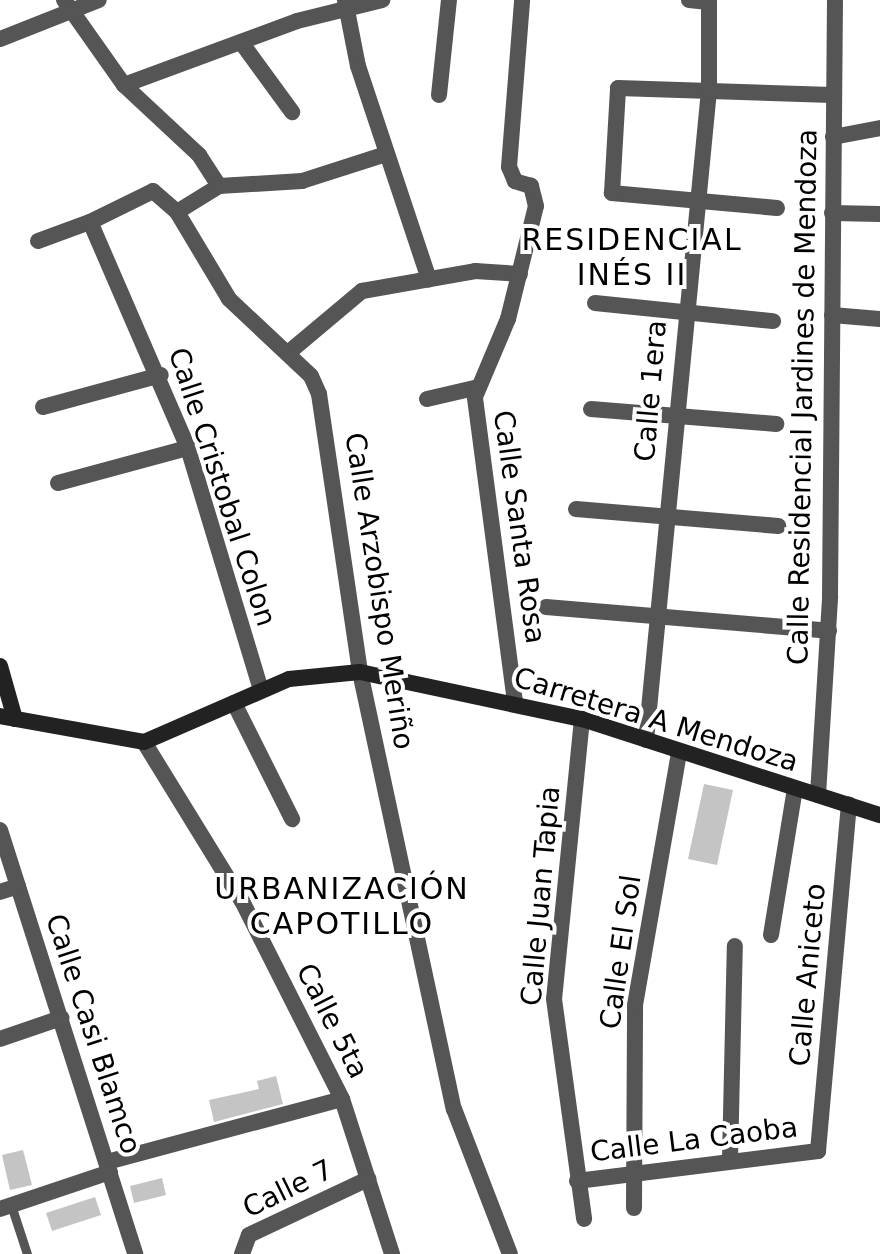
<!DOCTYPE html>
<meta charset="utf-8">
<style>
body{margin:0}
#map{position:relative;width:880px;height:1254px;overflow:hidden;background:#fff;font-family:"DejaVu Sans",sans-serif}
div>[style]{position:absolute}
.building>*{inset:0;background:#c4c4c4}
.lane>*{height:9px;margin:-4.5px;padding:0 4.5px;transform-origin:4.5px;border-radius:4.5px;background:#555}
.street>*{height:16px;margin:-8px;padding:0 8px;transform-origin:8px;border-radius:8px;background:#555}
.secondary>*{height:16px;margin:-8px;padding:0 8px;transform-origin:8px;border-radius:8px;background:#222}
span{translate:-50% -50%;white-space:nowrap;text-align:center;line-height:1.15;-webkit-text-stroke:8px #fff;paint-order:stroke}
.street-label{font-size:28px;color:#000}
.neighbourhood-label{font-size:30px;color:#000;letter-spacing:2px}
</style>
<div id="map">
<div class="building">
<div style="clip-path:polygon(704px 784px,733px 790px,717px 865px,688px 859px)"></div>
<div style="clip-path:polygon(276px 1076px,283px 1104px,214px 1122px,209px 1100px,259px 1089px,257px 1081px)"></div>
<div style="clip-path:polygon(23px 1150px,32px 1185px,10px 1190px,2px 1155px)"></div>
<div style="clip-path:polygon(162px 1178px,166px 1195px,134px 1203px,130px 1186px)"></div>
<div style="clip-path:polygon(95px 1197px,101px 1215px,52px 1231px,46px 1213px)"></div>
</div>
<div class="lane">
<div style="left:11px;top:1205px;width:52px;rotate:71.9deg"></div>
</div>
<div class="street">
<div style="left:64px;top:0;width:104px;rotate:54.8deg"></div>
<div style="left:124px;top:85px;width:103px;rotate:43deg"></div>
<div style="left:199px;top:155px;width:37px;rotate:57deg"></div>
<div style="left:345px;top:0;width:67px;rotate:78.9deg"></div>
<div style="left:358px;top:66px;width:225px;rotate:71.6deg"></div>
<div style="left:689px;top:0;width:20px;rotate:6deg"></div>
<div style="left:0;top:39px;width:106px;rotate:-21.5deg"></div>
<div style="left:241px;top:42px;width:87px;rotate:53.9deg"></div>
<div style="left:124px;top:85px;width:184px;rotate:-20.3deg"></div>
<div style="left:297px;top:21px;width:88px;rotate:-13.9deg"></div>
<div style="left:439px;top:95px;width:96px;rotate:-84deg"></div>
<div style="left:833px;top:137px;width:48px;rotate:-10.8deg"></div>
<div style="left:777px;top:208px;width:166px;rotate:-174.8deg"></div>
<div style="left:612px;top:193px;width:105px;rotate:-86.7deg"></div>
<div style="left:618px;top:88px;width:214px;rotate:1.9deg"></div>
<div style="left:177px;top:212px;width:49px;rotate:-31.8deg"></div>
<div style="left:219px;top:186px;width:83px;rotate:-3.4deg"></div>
<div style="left:302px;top:181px;width:88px;rotate:-17.8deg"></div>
<div style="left:832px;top:213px;width:48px;rotate:1.2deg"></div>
<div style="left:38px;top:241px;width:55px;rotate:-20.1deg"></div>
<div style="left:595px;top:303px;width:179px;rotate:5.8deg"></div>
<div style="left:832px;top:315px;width:48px;rotate:4.8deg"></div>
<div style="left:288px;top:353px;width:97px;rotate:-40deg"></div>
<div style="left:362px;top:291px;width:115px;rotate:-10deg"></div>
<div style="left:475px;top:271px;width:45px;rotate:3.8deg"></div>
<div style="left:427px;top:399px;width:53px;rotate:-13deg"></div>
<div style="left:43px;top:407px;width:122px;rotate:-15.2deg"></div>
<div style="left:591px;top:409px;width:186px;rotate:4.6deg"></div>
<div style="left:58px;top:483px;width:135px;rotate:-15.1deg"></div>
<div style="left:576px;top:509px;width:203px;rotate:4.8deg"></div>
<div style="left:546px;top:607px;width:284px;rotate:4.8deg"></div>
<div style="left:261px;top:690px;width:253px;rotate:-106.8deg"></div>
<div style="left:188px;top:448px;width:246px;rotate:-113.4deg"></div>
<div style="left:90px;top:222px;width:70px;rotate:-26.2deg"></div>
<div style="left:153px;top:191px;width:32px;rotate:41deg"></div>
<div style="left:177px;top:212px;width:101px;rotate:59.1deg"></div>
<div style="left:229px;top:299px;width:112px;rotate:43.2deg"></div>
<div style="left:311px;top:376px;width:20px;rotate:66deg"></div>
<div style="left:319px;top:394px;width:281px;rotate:81.6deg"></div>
<div style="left:360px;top:672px;width:447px;rotate:77.9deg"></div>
<div style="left:454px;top:1109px;width:155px;rotate:68.9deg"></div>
<div style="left:515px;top:702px;width:308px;rotate:-97.5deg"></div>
<div style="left:475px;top:397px;width:85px;rotate:-67.1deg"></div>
<div style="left:508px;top:319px;width:116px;rotate:-76.1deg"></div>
<div style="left:536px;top:206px;width:21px;rotate:-104deg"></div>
<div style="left:531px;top:186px;width:17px;rotate:-163deg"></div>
<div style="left:515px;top:181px;width:15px;rotate:-113deg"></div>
<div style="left:509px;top:167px;width:168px;rotate:-85.5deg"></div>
<div style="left:234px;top:703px;width:130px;rotate:63.4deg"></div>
<div style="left:582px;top:719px;width:281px;rotate:95.7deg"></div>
<div style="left:554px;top:999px;width:222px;rotate:82.2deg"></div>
<div style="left:646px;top:740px;width:653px;rotate:-84.46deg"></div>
<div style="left:709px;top:90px;width:90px;rotate:-90deg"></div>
<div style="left:144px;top:742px;width:187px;rotate:58.4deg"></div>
<div style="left:242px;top:901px;width:222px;rotate:63.2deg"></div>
<div style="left:342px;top:1099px;width:163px;rotate:72.1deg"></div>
<div style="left:818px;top:795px;width:199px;rotate:-86.5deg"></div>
<div style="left:830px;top:596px;width:596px;rotate:-89.52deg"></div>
<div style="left:0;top:830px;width:445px;rotate:72.3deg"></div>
<div style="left:0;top:892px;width:19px;rotate:-18deg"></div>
<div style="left:771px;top:935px;width:148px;rotate:-80.7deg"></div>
<div style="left:0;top:1039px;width:65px;rotate:-19deg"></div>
<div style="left:730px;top:1159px;width:213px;rotate:-88.7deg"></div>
<div style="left:107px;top:1162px;width:243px;rotate:-15deg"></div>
<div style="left:577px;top:1181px;width:243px;rotate:-7.1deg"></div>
<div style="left:818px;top:1151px;width:348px;rotate:-84.9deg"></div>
<div style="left:634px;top:1208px;width:203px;rotate:-89.7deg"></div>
<div style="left:635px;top:1005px;width:257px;rotate:-80.1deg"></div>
<div style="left:0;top:1209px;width:116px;rotate:-18.6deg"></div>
<div style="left:242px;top:1254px;width:20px;rotate:-70deg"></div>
<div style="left:249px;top:1235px;width:132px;rotate:-25.2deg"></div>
</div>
<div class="secondary">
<div style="left:0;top:666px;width:55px;rotate:74.2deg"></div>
<div style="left:0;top:716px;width:146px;rotate:10.2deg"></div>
<div style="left:144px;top:742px;width:158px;rotate:-23.5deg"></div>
<div style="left:289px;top:679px;width:71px;rotate:-5.6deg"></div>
<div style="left:360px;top:672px;width:227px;rotate:12deg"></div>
<div style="left:582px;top:719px;width:313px;rotate:17.9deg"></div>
</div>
<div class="street-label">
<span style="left:651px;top:391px;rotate:-85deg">Calle 1era</span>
<span style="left:803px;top:397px;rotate:-89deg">Calle Residencial Jardines de Mendoza</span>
<span style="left:222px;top:487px;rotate:72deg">Calle Cristobal Colon</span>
<span style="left:519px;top:527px;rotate:82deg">Calle Santa Rosa</span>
<span style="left:379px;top:591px;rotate:81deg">Calle Arzobispo Meriño</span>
<span style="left:656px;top:720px;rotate:17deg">Carretera A Mendoza</span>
<span style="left:541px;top:896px;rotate:-85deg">Calle Juan Tapia</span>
<span style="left:621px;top:952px;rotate:-82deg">Calle El Sol</span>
<span style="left:808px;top:975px;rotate:-85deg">Calle Aniceto</span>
<span style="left:332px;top:1021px;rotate:63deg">Calle 5ta</span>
<span style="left:93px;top:1034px;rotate:72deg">Calle Casi Blamco</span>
<span style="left:694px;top:1140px;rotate:-7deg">Calle La Caoba</span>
<span style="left:288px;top:1189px;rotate:-26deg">Calle 7</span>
</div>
<div class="neighbourhood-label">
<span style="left:632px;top:257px">RESIDENCIAL<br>INÉS II</span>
<span style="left:342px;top:906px">URBANIZACIÓN<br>CAPOTILLO</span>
</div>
</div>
